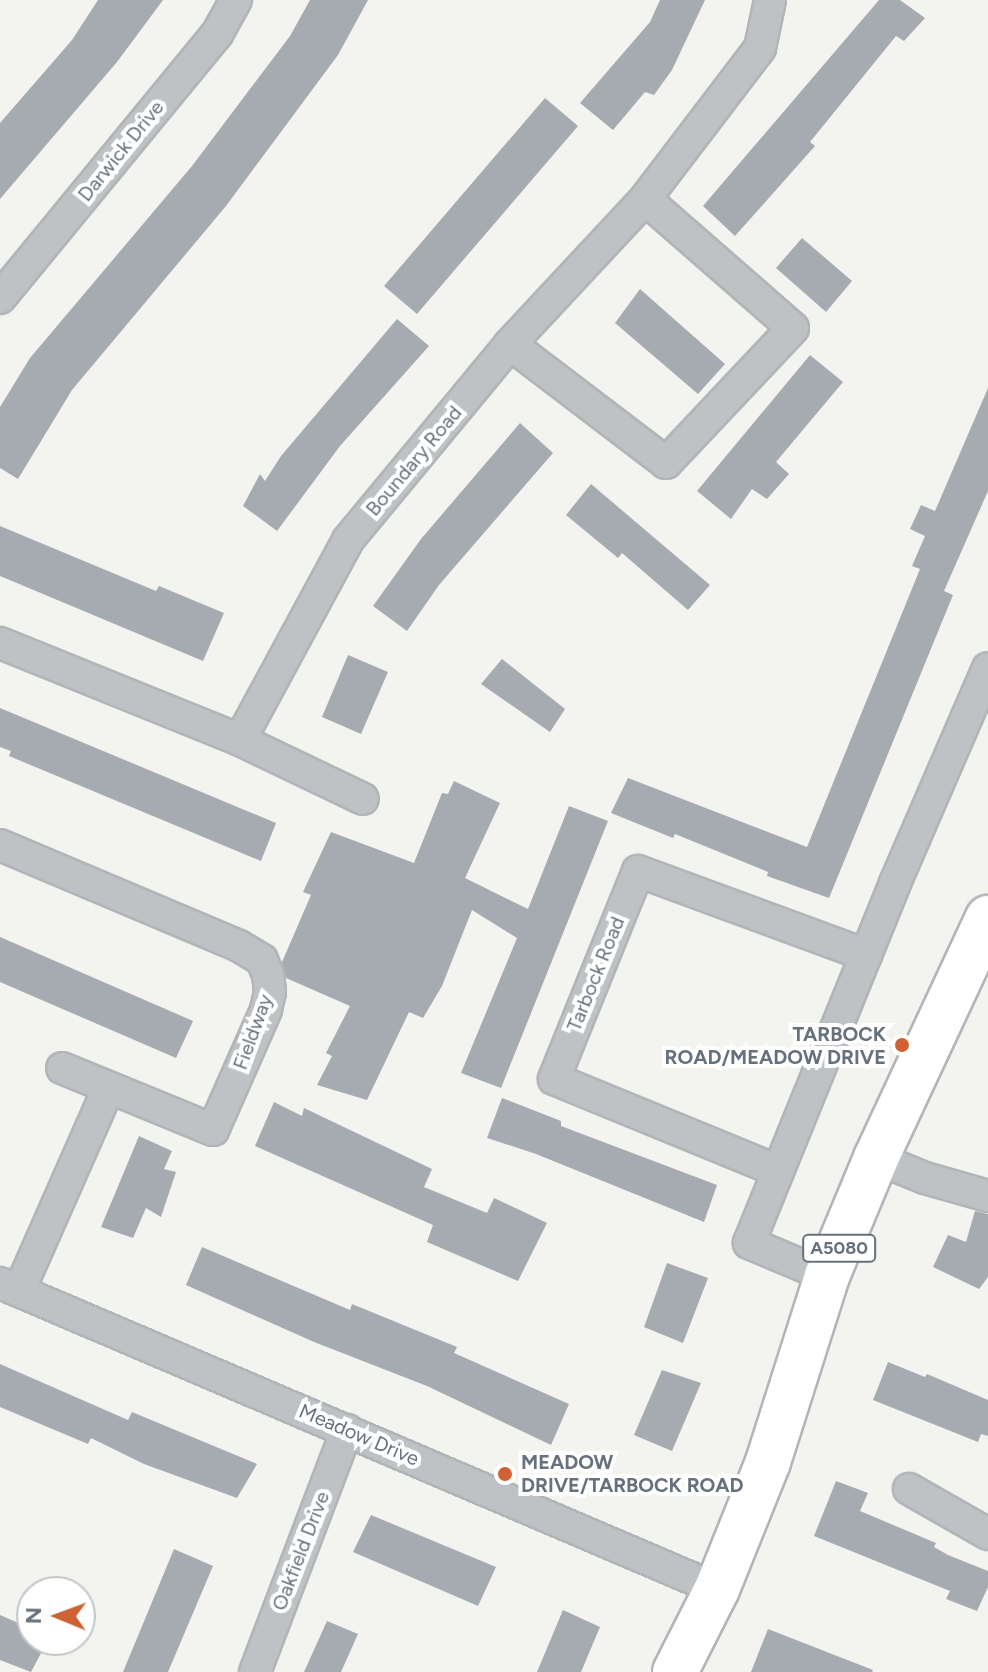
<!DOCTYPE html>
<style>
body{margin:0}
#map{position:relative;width:988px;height:1672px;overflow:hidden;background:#f3f3f0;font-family:Figtree,sans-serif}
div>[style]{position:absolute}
.building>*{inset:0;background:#a6abb1}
.roads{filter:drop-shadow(2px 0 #b2b5b8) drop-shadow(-2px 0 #b2b5b8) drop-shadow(0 2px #b2b5b8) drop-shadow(0 -2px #b2b5b8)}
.street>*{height:30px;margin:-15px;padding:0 15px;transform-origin:15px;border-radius:15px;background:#bfc2c4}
.primary>*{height:44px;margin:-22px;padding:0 22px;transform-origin:22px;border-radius:22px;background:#fff}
.dots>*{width:22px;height:22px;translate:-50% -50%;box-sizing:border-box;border:4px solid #fff;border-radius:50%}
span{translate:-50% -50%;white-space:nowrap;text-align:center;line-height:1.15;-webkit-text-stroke:8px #fff;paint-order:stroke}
.shield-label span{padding:2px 6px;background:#fff;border:2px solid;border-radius:6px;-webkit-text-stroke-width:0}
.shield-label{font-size:18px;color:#66717d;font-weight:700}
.street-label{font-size:20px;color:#66717d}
.poi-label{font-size:20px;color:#66717d;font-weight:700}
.right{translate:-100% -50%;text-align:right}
.left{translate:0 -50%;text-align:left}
.north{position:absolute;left:16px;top:1576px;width:80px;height:80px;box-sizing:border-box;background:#fff;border:2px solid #c2c6cb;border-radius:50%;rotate:271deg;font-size:22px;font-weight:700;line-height:32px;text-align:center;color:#66717d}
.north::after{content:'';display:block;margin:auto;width:28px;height:36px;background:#ce6235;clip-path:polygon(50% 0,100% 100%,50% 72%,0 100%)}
</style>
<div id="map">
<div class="building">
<div style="clip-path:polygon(98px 0,163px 0,117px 62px,0 199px,0 123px,72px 40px)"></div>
<div style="clip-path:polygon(310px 0,368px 0,338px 55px,226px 206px,72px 390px,18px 479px,0 468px,0 407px,30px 358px,192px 166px,290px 36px)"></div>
<div style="clip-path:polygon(660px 0,705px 0,672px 70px,654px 95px,645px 92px,613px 130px,580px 103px,650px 22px)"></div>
<div style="clip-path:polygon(879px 0,900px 0,925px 18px,904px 41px,896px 36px,810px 142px,815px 146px,735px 236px,703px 206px)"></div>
<div style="clip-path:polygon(545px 98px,578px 126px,417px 314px,384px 286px)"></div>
<div style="clip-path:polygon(802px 238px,852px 281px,826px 312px,776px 268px)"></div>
<div style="clip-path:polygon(640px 289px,725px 364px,698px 394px,615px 323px)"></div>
<div style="clip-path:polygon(397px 319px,429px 346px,340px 446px,277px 531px,243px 506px,260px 474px,265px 481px,281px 456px)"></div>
<div style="clip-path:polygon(810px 355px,843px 382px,776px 462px,789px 474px,767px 499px,752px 489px,731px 519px,697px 491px)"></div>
<div style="clip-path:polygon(988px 388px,988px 491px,944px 591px,953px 595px,829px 898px,767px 876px,768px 872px,675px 834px,673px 838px,611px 813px,628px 778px,807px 847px,920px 569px,912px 566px,925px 536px,910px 529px,921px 505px,935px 511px)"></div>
<div style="clip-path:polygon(520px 423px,553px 453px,439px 585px,407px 631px,373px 606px,421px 539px)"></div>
<div style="clip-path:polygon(591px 484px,710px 585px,688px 610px,622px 553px,618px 558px,566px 515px)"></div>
<div style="clip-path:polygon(0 526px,156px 591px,159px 586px,224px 613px,203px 661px,0 576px)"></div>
<div style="clip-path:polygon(348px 655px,388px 672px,361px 734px,322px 717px)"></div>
<div style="clip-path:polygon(502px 659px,565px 709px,550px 732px,481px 684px)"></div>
<div style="clip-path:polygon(0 708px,276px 823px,261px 861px,9px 756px,11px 751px,0 747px)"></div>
<div style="clip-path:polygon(454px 781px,500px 803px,465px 878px,528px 909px,569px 806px,608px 821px,501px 1088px,461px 1073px,517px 938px,472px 910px,442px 986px,423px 1018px,409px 1012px,367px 1100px,317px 1085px,332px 1056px,326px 1053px,350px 1006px,286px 978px,282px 962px,311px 895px,303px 892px,331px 832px,414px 863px,442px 793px,448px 794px)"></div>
<div style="clip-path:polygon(0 937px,193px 1021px,176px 1058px,0 982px)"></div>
<div style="clip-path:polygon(502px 1098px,561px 1121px,561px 1126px,717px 1185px,704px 1222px,536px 1154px,487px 1138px)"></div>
<div style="clip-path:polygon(274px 1102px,302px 1116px,304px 1108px,432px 1169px,424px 1187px,487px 1213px,494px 1198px,547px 1223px,518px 1281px,427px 1242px,433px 1225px,255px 1146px)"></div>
<div style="clip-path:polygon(139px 1136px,172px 1151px,164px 1169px,176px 1172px,161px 1217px,146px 1208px,133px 1238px,101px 1227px)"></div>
<div style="clip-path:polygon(975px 1211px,988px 1214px,988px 1277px,979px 1289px,933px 1267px,948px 1235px,966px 1242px)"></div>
<div style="clip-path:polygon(202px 1247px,350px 1310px,352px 1304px,457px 1347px,454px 1353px,569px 1404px,551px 1445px,427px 1386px,314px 1342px,186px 1285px)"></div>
<div style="clip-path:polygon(667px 1263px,708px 1278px,683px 1343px,644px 1327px)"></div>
<div style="clip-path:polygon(888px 1362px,925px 1377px,927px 1374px,988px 1400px,988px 1436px,981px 1434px,978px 1442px,873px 1400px)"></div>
<div style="clip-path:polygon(0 1364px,128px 1420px,132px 1412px,257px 1464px,237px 1498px,144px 1464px,91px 1438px,88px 1444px,0 1407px)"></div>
<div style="clip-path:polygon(662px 1370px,701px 1383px,672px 1451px,634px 1435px)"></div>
<div style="clip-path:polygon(836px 1481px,868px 1493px,860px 1511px,936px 1543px,934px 1547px,948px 1555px,988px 1571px,988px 1587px,977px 1611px,946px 1599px,950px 1591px,814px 1536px)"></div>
<div style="clip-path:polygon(371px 1515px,496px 1567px,478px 1606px,353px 1552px)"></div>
<div style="clip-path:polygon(174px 1549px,213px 1566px,168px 1672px,123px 1672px)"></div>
<div style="clip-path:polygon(563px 1610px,600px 1627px,581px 1672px,537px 1672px)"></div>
<div style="clip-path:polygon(0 1615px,32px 1629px,32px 1640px,48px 1640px,31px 1672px,0 1660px)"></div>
<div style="clip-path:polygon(327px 1621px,358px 1634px,341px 1672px,304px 1672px)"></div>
<div style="clip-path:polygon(768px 1629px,873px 1670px,872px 1672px,751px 1672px)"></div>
</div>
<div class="roads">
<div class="street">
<div style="left:0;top:298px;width:342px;rotate:-50.6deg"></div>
<div style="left:217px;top:34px;width:39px;rotate:-61deg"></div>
<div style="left:510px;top:344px;width:196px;rotate:37.3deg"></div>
<div style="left:666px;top:463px;width:185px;rotate:-46.7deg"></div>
<div style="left:793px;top:328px;width:196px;rotate:-138.9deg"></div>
<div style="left:0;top:643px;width:259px;rotate:22deg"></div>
<div style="left:240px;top:740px;width:136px;rotate:25.6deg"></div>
<div style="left:240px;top:740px;width:227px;rotate:-61.6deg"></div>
<div style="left:348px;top:540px;width:254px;rotate:-50.4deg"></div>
<div style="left:510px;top:344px;width:198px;rotate:-47deg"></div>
<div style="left:645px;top:199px;width:190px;rotate:-52.7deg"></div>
<div style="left:760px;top:48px;width:49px;rotate:-78.2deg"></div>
<div style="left:0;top:845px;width:259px;rotate:22.9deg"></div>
<div style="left:239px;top:946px;width:27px;rotate:31deg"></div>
<div style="left:262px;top:960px;width:16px;rotate:68deg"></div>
<div style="left:268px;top:975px;width:17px;rotate:83deg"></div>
<div style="left:270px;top:992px;width:18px;rotate:103deg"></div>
<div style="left:266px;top:1010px;width:131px;rotate:113.8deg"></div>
<div style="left:213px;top:1130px;width:163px;rotate:-157.7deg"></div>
<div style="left:876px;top:1158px;width:53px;rotate:22.2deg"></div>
<div style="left:925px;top:1178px;width:66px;rotate:15.9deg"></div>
<div style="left:778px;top:1171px;width:242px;rotate:-157.7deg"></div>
<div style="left:554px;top:1079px;width:224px;rotate:-68deg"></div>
<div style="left:638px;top:871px;width:243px;rotate:20.2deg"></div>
<div style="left:827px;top:1276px;width:85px;rotate:-157.1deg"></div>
<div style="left:749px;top:1243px;width:388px;rotate:-67.9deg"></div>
<div style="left:895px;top:883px;width:234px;rotate:-66.6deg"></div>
<div style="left:0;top:1283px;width:780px;rotate:23.11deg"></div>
<div style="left:19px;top:1291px;width:221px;rotate:-66.2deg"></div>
<div style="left:909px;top:1489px;width:91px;rotate:29.7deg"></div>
<div style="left:255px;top:1672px;width:259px;rotate:-69.2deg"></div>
</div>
<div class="primary">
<div style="left:675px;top:1672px;width:93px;rotate:-63.2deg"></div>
<div style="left:717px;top:1589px;width:137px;rotate:-68.1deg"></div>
<div style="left:768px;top:1462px;width:195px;rotate:-72.4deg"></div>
<div style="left:827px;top:1276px;width:128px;rotate:-67.4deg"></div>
<div style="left:876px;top:1158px;width:265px;rotate:-65deg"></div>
</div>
</div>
<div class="dots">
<div style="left:902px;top:1045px;background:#ce6235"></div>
<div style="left:505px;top:1474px;background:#ce6235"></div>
</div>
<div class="shield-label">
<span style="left:839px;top:1248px">A5080</span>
</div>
<div class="street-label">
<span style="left:121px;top:151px;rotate:-51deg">Darwick Drive</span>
<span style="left:414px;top:461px;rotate:-50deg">Boundary Road</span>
<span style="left:596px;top:974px;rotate:-68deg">Tarbock Road</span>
<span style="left:253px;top:1032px;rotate:-70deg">Fieldway</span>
<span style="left:359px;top:1435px;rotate:23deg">Meadow Drive</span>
<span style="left:301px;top:1551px;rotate:-69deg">Oakfield Drive</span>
</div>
<div class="poi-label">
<span class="right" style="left:886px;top:1046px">TARBOCK<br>ROAD/MEADOW DRIVE</span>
<span class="left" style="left:521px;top:1474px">MEADOW<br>DRIVE/TARBOCK ROAD</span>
</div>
<div class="north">N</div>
</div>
